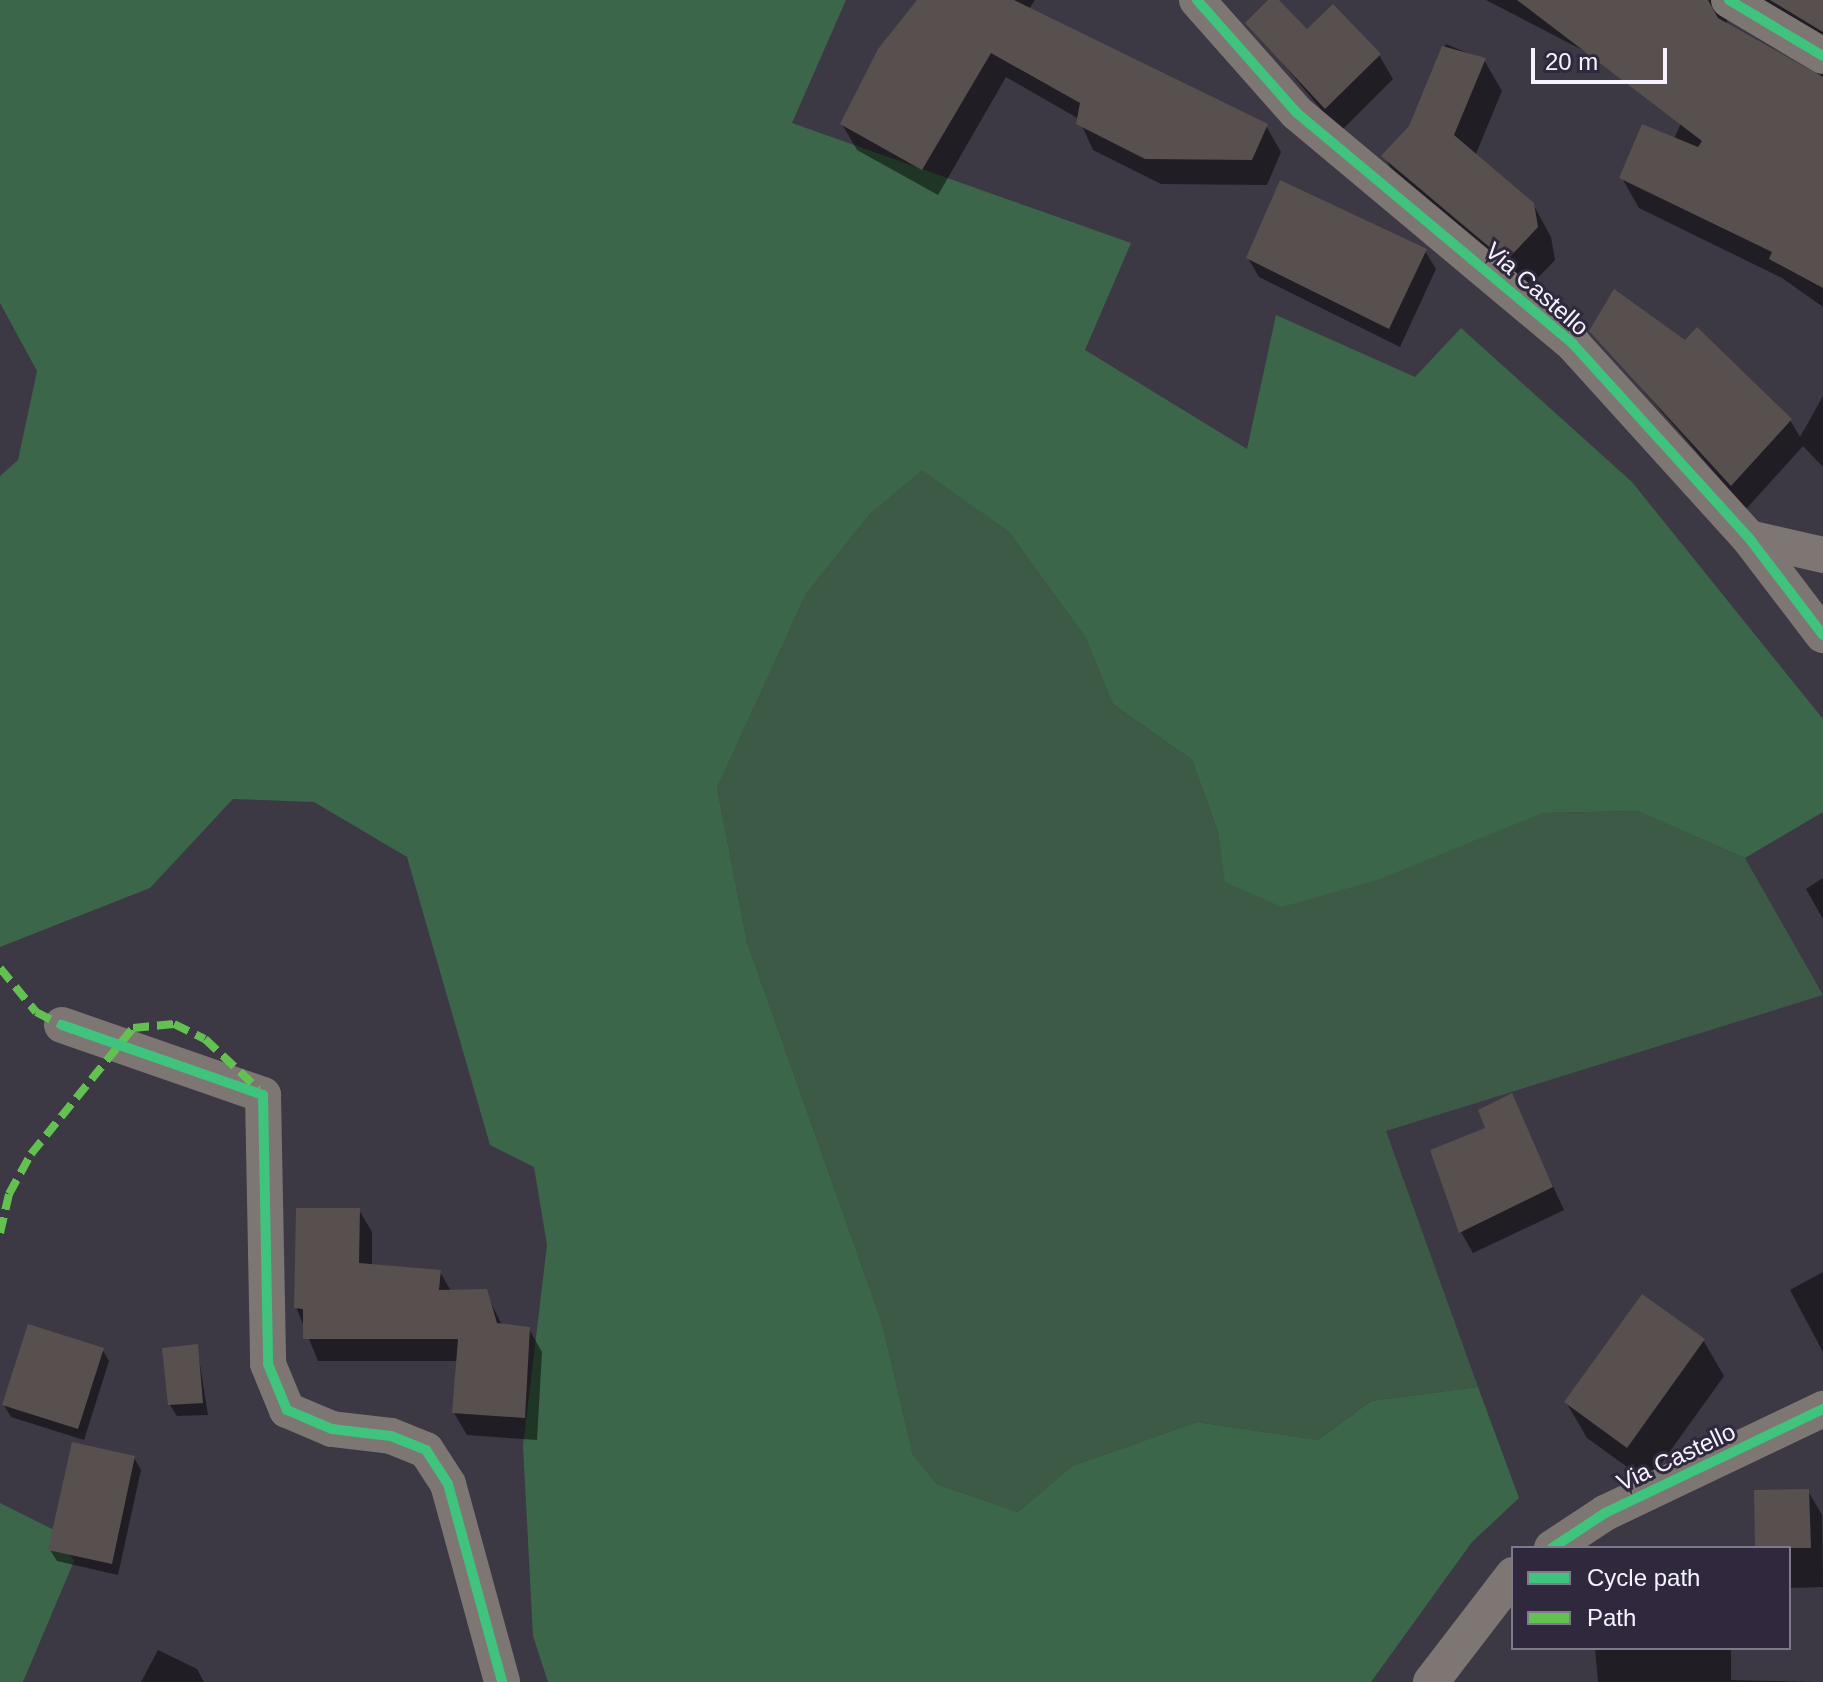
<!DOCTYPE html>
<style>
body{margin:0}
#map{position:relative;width:1823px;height:1682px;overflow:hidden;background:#3c3844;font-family:Arial,sans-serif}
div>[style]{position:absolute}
.green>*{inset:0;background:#3d5a47}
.forest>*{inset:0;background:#3b6649}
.shadow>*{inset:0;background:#0007}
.building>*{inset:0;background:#58504e}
.minor>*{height:36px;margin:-18px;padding:0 18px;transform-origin:18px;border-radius:18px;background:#7d7673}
.quiet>*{height:8px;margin-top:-4px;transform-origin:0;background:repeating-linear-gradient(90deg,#63c152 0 16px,transparent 0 24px)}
.cycleway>*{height:10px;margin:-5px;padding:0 5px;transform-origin:5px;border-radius:5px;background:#40c37c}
span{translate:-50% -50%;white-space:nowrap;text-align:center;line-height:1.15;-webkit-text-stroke:6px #30293e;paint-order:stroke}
.street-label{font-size:24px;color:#f6f3fe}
.legend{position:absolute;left:1511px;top:1546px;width:280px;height:104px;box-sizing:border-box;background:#30293e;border:2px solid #7f7a8b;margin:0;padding:10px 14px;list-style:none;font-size:24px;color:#f6f3fe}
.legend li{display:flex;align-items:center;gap:16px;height:40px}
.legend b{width:40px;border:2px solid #7f7a8b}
.scale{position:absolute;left:1531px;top:48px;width:136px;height:36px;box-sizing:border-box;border:4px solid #f6f3fe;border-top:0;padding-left:10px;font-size:24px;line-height:28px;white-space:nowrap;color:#f6f3fe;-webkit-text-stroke:6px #30293e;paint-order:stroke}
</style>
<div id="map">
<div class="green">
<div style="clip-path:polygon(922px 469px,1009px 532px,1085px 637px,1113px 704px,1192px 760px,1218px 832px,1226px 882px,1466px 840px,1543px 813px,1637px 811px,1745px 858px,1823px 995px,1386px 1131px,1478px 1387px,1371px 1401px,1318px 1440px,1197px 1422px,1072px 1466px,1018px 1512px,937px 1484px,913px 1455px,882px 1323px,747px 942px,717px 788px,806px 594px,870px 514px)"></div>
</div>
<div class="forest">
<div style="clip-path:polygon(0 0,846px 0,792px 123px,1131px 243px,1085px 350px,1247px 449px,1276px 315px,1415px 377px,1461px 328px,1632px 482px,1823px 719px,1823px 812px,1745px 858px,1637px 811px,1543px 813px,1377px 880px,1282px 907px,1225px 882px,1218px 832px,1192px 760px,1113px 704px,1085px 637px,1009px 532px,922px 470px,870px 514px,806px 594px,717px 788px,747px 942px,882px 1323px,913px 1455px,937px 1484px,1018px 1512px,1072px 1466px,1197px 1422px,1318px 1440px,1371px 1401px,1478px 1387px,1519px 1498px,1472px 1542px,1371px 1682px,548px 1682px,533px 1636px,523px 1446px,547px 1245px,534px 1167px,490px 1145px,407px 857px,314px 802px,233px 799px,150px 888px,0 947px,0 476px,18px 460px,37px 371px,0 303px)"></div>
<div style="clip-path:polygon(0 1503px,58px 1532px,74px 1561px,23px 1682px,0 1682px)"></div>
</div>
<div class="shadow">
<div style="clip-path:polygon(919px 0,1035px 0,1029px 9px,1266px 126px,1281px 152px,1267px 185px,1161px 184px,1093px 150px,1079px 119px,1006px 77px,938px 195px,857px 150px,842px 124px,880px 50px)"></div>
<div style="clip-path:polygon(1486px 0,1823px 0,1823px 50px,1728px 18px,1726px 25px,1813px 76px,1823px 74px,1823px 307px,1782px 278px,1639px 208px,1622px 178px,1674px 139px,1689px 105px)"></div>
<div style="clip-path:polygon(1446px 44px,1484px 60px,1502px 91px,1475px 156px,1533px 204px,1551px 237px,1555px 260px,1525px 291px,1402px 188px,1384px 156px,1411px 127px)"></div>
<div style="clip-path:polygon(1379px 55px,1393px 79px,1340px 132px,1279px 59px)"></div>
<div style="clip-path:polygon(1425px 251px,1436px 269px,1400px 347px,1259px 277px,1248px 258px)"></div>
<div style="clip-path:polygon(1592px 331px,1790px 420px,1800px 437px,1823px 396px,1823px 467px,1803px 446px,1746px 509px)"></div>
<div style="clip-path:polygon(1823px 878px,1823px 919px,1806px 889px)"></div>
<div style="clip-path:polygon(1511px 1096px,1564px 1210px,1473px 1253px,1461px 1232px,1488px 1129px)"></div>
<div style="clip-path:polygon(359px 1210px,372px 1232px,372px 1266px,440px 1272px,451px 1291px,485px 1291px,502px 1325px,529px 1329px,542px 1352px,537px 1440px,467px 1435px,454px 1413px,458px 1361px,318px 1361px,296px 1307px)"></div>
<div style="clip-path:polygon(1823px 1272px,1823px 1352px,1790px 1290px)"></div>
<div style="clip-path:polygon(1703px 1340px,1724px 1376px,1648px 1482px,1587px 1438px,1566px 1402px)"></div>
<div style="clip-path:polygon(197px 1346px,208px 1415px,177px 1416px,170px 1405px)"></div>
<div style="clip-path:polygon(102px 1349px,109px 1361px,84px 1440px,11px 1417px,4px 1405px)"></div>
<div style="clip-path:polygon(134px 1458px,141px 1470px,118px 1575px,57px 1561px,50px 1550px)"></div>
<div style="clip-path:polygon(1808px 1491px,1822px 1515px,1823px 1587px,1789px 1588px,1789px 1548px,1757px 1548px)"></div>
<div style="clip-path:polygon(1595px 1648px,1731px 1648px,1731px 1680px,1817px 1682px,1598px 1682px)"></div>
<div style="clip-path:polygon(158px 1650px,197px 1669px,204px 1682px,141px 1682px)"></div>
</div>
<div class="building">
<div style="clip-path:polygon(917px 0,1014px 0,1268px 124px,1252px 160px,1145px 159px,1076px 124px,1080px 103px,991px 53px,922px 170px,840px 124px,878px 49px)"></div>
<div style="clip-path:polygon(1268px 0,1279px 0,1307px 29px,1333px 4px,1381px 54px,1325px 109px,1245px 23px)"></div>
<div style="clip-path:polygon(1517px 0,1708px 0,1718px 18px,1823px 77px,1823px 288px,1769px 259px,1772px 252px,1619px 178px,1642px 124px,1698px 147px,1702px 141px)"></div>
<div style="clip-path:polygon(1770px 0,1823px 0,1823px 32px)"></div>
<div style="clip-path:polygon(1442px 46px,1486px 58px,1454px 135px,1534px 203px,1538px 227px,1506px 261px,1381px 156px,1409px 126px)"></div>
<div style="clip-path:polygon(1280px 180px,1427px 249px,1389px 329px,1246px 258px)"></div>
<div style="clip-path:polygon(1614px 289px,1685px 340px,1697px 327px,1792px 419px,1731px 486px,1589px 331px)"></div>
<div style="clip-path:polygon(1512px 1093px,1553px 1187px,1459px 1233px,1430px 1150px,1485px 1128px,1478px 1110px)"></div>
<div style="clip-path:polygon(296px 1208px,360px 1208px,359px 1263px,441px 1270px,439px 1290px,487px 1289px,497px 1323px,530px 1327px,525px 1418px,452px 1413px,458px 1339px,303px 1339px,303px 1309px,294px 1308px)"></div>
<div style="clip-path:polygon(1642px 1294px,1705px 1339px,1627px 1448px,1564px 1402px)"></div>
<div style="clip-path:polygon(28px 1324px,104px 1348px,78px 1429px,2px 1405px)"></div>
<div style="clip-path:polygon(198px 1344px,203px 1403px,168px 1405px,162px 1348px)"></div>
<div style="clip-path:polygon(72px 1442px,135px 1456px,112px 1564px,48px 1550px)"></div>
<div style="clip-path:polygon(1809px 1489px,1811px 1548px,1755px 1548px,1754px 1490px)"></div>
</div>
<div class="minor">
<div style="left:1197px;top:0;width:151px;rotate:48.5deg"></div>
<div style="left:1297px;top:113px;width:360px;rotate:39.9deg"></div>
<div style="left:1573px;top:344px;width:262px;rotate:47.8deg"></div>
<div style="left:1749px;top:538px;width:122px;rotate:52.7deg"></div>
<div style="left:1729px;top:0;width:109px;rotate:30.8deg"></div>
<div style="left:1749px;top:538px;width:76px;rotate:12.9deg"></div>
<div style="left:62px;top:1025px;width:213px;rotate:19.2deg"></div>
<div style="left:263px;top:1095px;width:269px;rotate:88.9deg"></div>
<div style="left:268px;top:1364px;width:50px;rotate:67.6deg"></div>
<div style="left:287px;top:1410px;width:49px;rotate:22.9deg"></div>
<div style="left:332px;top:1429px;width:59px;rotate:6.8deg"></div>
<div style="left:391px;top:1436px;width:38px;rotate:22deg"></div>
<div style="left:426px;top:1450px;width:40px;rotate:57.1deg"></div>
<div style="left:448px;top:1484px;width:205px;rotate:74.7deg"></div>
<div style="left:1552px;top:1548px;width:64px;rotate:-33.4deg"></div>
<div style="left:1605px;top:1513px;width:242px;rotate:-25.5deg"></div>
<div style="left:1431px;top:1682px;width:135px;rotate:-52.5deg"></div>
</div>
<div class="quiet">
<div style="left:0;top:968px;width:57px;rotate:50.7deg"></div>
<div style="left:36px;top:1012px;width:29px;rotate:27deg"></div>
<div style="left:0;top:1233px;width:40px;rotate:-77deg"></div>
<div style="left:9px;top:1194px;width:46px;rotate:-61.2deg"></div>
<div style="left:31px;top:1154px;width:162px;rotate:-51deg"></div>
<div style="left:133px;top:1028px;width:41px;rotate:-5.6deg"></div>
<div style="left:174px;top:1024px;width:34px;rotate:26deg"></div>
<div style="left:205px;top:1039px;width:73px;rotate:43.3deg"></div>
</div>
<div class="cycleway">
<div style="left:1197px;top:0;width:151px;rotate:48.5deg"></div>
<div style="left:1297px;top:113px;width:360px;rotate:39.9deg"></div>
<div style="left:1573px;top:344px;width:262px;rotate:47.8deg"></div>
<div style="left:1749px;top:538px;width:122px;rotate:52.7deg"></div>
<div style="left:1729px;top:0;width:109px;rotate:30.8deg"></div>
<div style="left:62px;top:1025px;width:213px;rotate:19.2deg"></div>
<div style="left:263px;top:1095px;width:269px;rotate:88.9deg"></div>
<div style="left:268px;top:1364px;width:50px;rotate:67.6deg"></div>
<div style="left:287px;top:1410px;width:49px;rotate:22.9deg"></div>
<div style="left:332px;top:1429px;width:59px;rotate:6.8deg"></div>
<div style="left:391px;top:1436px;width:38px;rotate:22deg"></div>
<div style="left:426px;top:1450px;width:40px;rotate:57.1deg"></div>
<div style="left:448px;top:1484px;width:205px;rotate:74.7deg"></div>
<div style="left:1552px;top:1548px;width:64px;rotate:-33.4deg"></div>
<div style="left:1605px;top:1513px;width:242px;rotate:-25.5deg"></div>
</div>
<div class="street-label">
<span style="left:1537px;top:289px;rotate:41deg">Via Castello</span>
<span style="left:1676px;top:1457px;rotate:-25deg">Via Castello</span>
</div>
<ul class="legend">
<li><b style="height:10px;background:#40c37c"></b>Cycle path</li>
<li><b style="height:10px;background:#63c152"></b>Path</li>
</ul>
<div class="scale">20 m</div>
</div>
